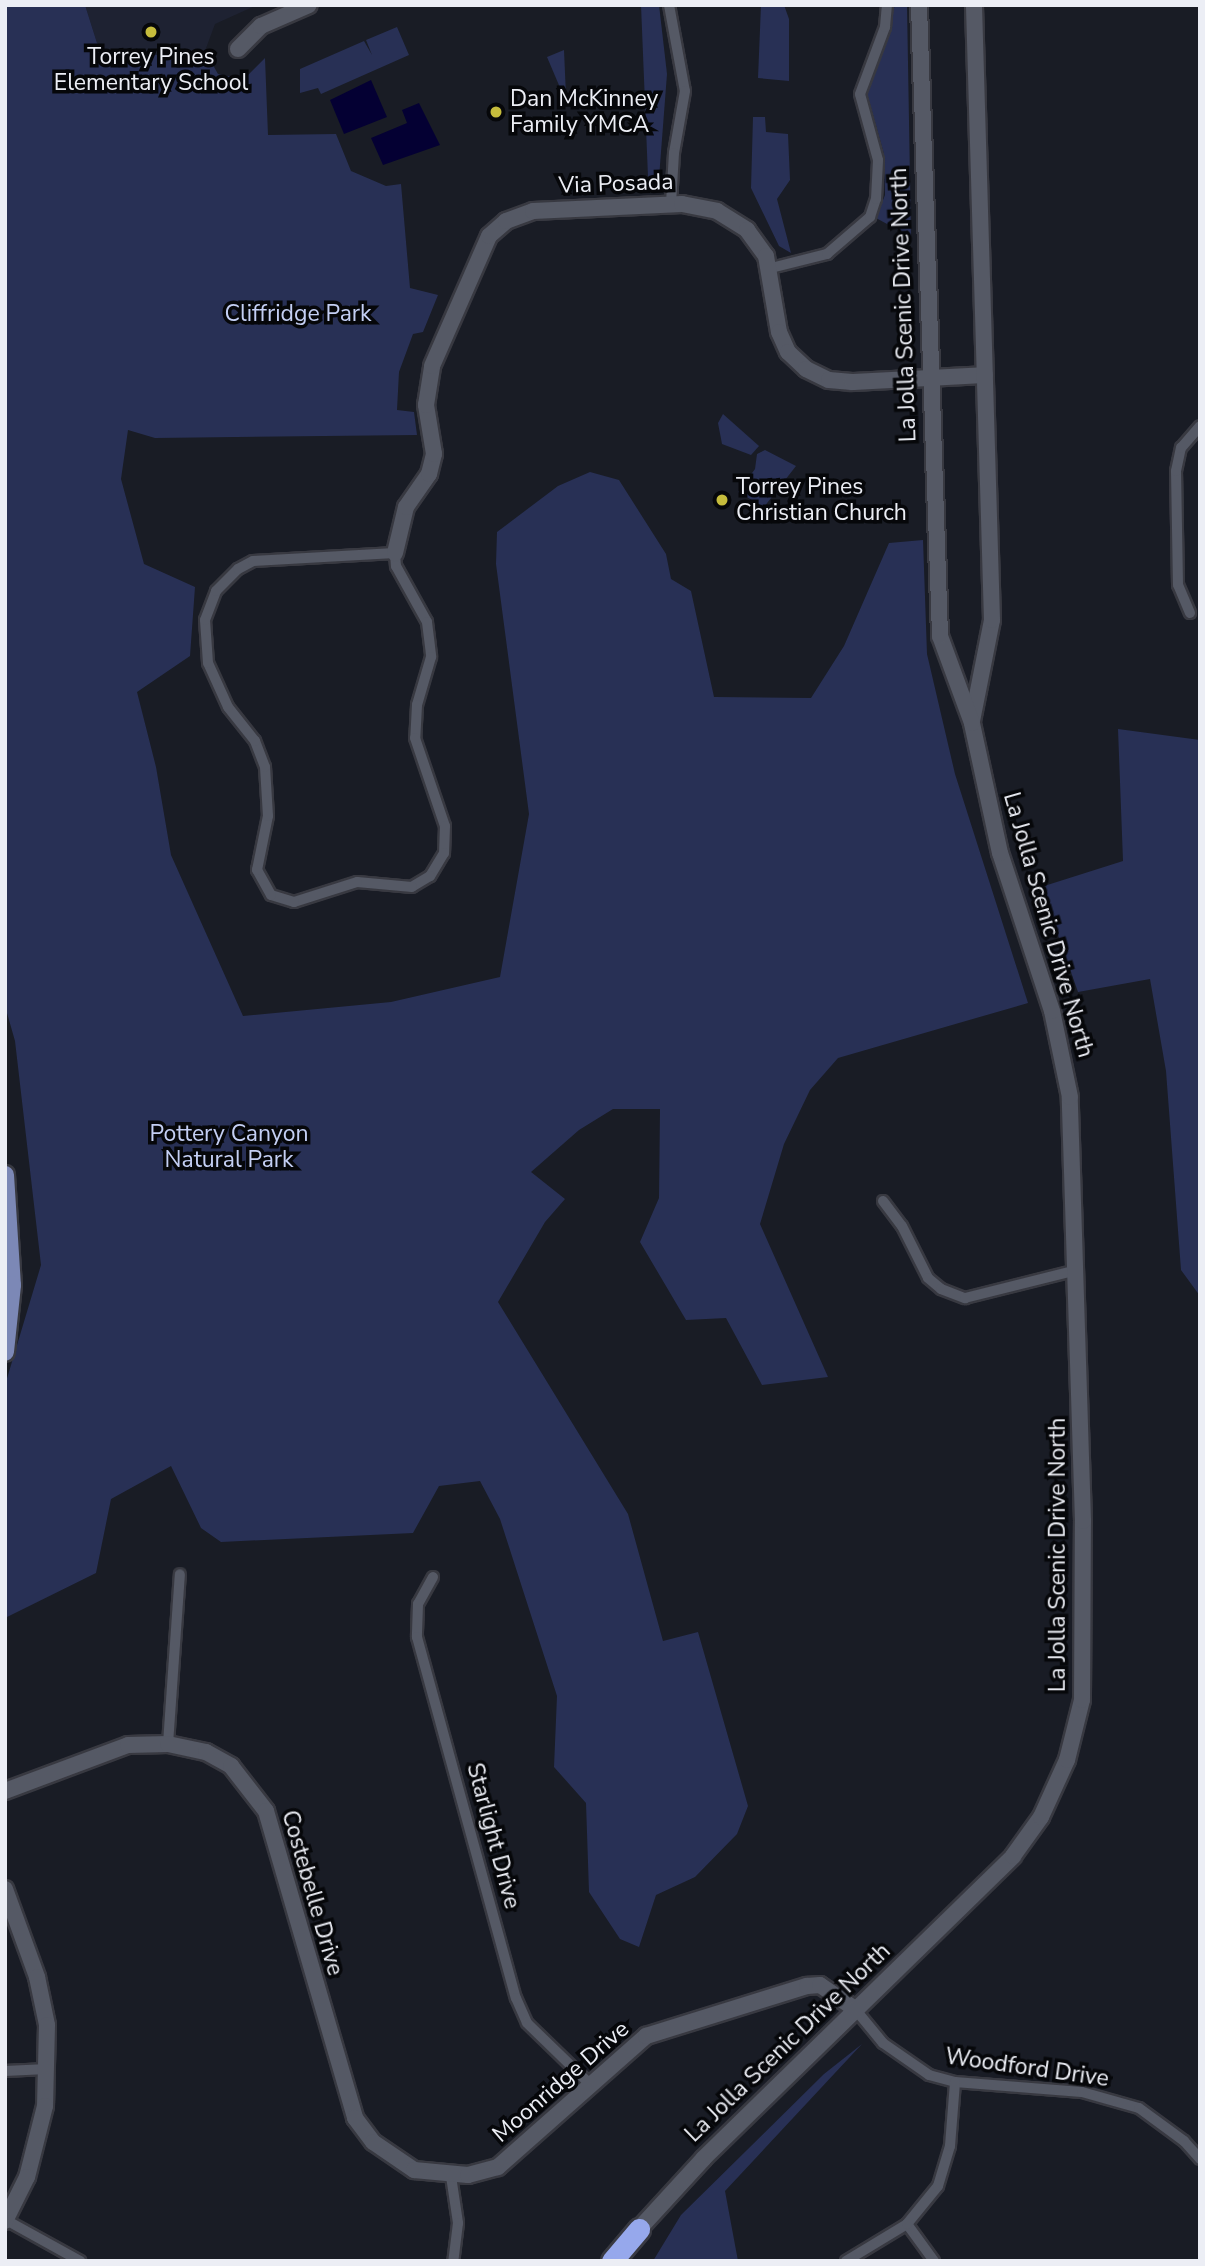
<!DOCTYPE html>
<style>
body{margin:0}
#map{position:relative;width:1205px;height:2266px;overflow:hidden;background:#191c25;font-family:"Nunito Sans",sans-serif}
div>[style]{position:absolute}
.built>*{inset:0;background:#1e2232}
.green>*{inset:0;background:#283055}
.water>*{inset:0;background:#040033}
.roads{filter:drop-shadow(2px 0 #383941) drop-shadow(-2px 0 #383941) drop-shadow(0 2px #383941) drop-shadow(0 -2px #383941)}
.street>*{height:10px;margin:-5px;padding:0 5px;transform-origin:5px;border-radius:5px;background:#555965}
.secondary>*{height:16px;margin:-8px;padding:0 8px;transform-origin:8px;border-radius:8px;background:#555965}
.primary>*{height:18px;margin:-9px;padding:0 9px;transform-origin:9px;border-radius:9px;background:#7c88b6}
.highway>*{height:21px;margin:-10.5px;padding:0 10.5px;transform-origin:10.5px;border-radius:10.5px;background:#96a8ec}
.dots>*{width:19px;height:19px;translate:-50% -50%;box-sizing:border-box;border:4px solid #06070a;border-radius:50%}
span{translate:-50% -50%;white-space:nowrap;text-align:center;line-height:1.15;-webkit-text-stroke:7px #06070a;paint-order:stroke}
.poi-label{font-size:23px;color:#eceef5}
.left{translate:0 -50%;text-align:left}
.street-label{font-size:23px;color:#eceef5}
.park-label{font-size:23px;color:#c4cff4}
.frame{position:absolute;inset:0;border:7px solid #eceef5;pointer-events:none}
</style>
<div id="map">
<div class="built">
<div style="clip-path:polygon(85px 5px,257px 5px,215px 24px,205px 51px,116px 58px,97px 43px)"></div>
</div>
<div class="green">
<div style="clip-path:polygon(5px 5px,85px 5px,97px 43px,116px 58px,205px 51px,218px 74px,238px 78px,247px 76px,265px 58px,268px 135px,336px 134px,351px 171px,386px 186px,401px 184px,410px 288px,438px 295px,423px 332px,413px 334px,399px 372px,397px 410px,414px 412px,417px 435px,155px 438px,128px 430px,121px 479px,144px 564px,195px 587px,190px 656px,137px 692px,156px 767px,171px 855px,243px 1016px,391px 1002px,500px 977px,529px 814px,496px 564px,497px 532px,558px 486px,590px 472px,619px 480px,666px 554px,671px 579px,691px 591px,714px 697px,811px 698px,844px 646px,889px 543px,923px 540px,927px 654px,955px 774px,1028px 1003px,838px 1058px,810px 1090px,784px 1144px,760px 1224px,828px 1377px,762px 1385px,726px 1318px,686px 1320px,640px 1242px,659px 1198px,660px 1109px,613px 1109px,579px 1130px,531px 1172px,565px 1199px,545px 1222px,498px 1302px,628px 1514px,663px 1641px,698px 1632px,748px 1806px,737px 1834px,695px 1877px,656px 1895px,639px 1947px,620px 1939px,589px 1892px,586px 1803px,554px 1767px,557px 1696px,500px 1519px,480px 1481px,439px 1486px,413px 1533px,221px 1542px,201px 1528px,171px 1466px,111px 1499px,96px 1573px,5px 1618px,5px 1385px,41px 1265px,15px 1041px,5px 1006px)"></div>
<div style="clip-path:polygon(641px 5px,659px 5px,667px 74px,659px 178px,648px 177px)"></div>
<div style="clip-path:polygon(761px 5px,784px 5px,789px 19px,789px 81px,758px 78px)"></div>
<div style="clip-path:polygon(895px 5px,907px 5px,911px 237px,876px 218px,885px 195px,884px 154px,867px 93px)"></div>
<div style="clip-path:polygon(397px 27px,409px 55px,321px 94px,318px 88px,300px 93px,300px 69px,364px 41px,372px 55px,366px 40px)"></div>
<div style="clip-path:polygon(564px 50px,566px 96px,564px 97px,547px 57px)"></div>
<div style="clip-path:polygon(753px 117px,765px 117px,766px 132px,788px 134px,790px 180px,777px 199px,791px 253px,779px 246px,751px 188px)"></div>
<div style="clip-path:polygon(723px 414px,759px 446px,751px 455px,722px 444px,718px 423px)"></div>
<div style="clip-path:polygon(765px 450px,796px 466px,764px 507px,738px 492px,755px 469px,757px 454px)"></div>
<div style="clip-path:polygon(1118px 729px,1200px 740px,1200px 1296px,1181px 1270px,1166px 1071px,1150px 979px,1078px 992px,1041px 887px,1123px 861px)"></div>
<div style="clip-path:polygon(862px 2044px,725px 2191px,738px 2261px,653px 2261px,681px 2215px,824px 2074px)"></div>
</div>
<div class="water">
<div style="clip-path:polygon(371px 80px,387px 117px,344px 134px,330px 100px)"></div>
<div style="clip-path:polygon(419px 103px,440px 145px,383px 165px,371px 138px,407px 123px,402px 110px)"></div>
</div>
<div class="roads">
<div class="street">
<div style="left:669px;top:5px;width:87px;rotate:79.5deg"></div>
<div style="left:685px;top:91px;width:63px;rotate:100.1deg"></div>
<div style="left:674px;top:153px;width:51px;rotate:93.4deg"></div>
<div style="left:771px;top:268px;width:58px;rotate:-14deg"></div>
<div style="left:827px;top:254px;width:57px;rotate:-40.7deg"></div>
<div style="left:870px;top:217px;width:19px;rotate:-72deg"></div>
<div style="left:876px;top:199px;width:39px;rotate:-87deg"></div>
<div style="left:878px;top:160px;width:68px;rotate:-105.3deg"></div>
<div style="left:860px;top:94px;width:72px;rotate:-69.5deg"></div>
<div style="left:885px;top:27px;width:22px;rotate:-85deg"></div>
<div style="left:395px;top:553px;width:13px;rotate:86deg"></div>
<div style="left:396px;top:566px;width:64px;rotate:61deg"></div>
<div style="left:427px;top:622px;width:35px;rotate:83deg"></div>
<div style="left:431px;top:657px;width:50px;rotate:106.3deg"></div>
<div style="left:417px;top:705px;width:33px;rotate:93deg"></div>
<div style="left:415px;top:738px;width:93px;rotate:71.2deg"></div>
<div style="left:445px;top:826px;width:27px;rotate:92deg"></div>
<div style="left:444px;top:853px;width:27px;rotate:121deg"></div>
<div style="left:430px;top:876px;width:21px;rotate:149deg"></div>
<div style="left:412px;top:887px;width:55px;rotate:-174.8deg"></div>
<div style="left:357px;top:882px;width:66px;rotate:162.4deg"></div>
<div style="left:294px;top:902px;width:24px;rotate:-163deg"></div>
<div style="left:271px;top:895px;width:29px;rotate:-119deg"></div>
<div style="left:257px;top:870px;width:55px;rotate:-78.5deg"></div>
<div style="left:268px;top:816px;width:49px;rotate:-93.5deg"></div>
<div style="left:265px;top:767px;width:28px;rotate:-111deg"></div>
<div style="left:255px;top:741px;width:43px;rotate:-128.5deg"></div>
<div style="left:228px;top:707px;width:48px;rotate:-114.4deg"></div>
<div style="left:208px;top:663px;width:43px;rotate:-94deg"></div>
<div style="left:205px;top:620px;width:31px;rotate:-69deg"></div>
<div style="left:216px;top:591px;width:31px;rotate:-45deg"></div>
<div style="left:238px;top:569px;width:17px;rotate:-28deg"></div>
<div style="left:253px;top:561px;width:142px;rotate:-3.2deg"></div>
<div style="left:1190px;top:613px;width:30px;rotate:-113deg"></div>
<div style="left:1178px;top:585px;width:114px;rotate:-91deg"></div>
<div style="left:1176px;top:471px;width:24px;rotate:-78deg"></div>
<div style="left:1181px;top:448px;width:29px;rotate:-49deg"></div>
<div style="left:883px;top:1201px;width:31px;rotate:53deg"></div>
<div style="left:902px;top:1226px;width:58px;rotate:63.4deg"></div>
<div style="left:928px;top:1278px;width:17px;rotate:40deg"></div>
<div style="left:941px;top:1289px;width:26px;rotate:21deg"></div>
<div style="left:965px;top:1298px;width:115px;rotate:-14deg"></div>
<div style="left:433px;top:1577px;width:31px;rotate:119deg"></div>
<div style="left:418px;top:1604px;width:33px;rotate:92deg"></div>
<div style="left:417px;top:1637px;width:374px;rotate:74.7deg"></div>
<div style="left:516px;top:1998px;width:27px;rotate:66deg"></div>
<div style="left:527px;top:2023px;width:86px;rotate:44.1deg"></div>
<div style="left:168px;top:1744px;width:170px;rotate:-86deg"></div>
<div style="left:855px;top:2009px;width:44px;rotate:50.5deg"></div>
<div style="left:883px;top:2043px;width:56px;rotate:34.8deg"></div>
<div style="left:929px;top:2075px;width:27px;rotate:15deg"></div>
<div style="left:955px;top:2082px;width:127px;rotate:4.5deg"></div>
<div style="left:1082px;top:2092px;width:59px;rotate:15.7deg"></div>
<div style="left:1139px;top:2108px;width:56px;rotate:36.3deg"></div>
<div style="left:1184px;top:2141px;width:24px;rotate:48deg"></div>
<div style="left:5px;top:2071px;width:42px;rotate:-2.7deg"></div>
<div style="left:451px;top:2176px;width:48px;rotate:81.5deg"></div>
<div style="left:458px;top:2223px;width:38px;rotate:97deg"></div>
<div style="left:6px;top:2220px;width:85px;rotate:29deg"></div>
<div style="left:907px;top:2224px;width:46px;rotate:53.9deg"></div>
<div style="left:846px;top:2261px;width:71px;rotate:-31.2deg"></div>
<div style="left:907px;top:2224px;width:49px;rotate:-50.8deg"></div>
<div style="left:938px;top:2186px;width:42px;rotate:-73.3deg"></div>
<div style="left:950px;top:2146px;width:64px;rotate:-85.5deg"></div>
</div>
<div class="secondary">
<div style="left:238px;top:49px;width:33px;rotate:-45deg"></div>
<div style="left:261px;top:26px;width:52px;rotate:-23.6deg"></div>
<div style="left:395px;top:553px;width:47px;rotate:-76.6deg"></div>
<div style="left:406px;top:507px;width:40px;rotate:-55.1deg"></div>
<div style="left:429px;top:474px;width:21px;rotate:-76deg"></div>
<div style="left:434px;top:454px;width:50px;rotate:-99.3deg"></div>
<div style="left:426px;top:405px;width:39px;rotate:-81deg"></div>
<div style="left:432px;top:366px;width:142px;rotate:-66.3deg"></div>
<div style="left:489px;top:236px;width:23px;rotate:-41deg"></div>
<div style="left:506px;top:221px;width:29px;rotate:-20deg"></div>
<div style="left:533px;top:211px;width:149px;rotate:-2.7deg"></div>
<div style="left:682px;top:204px;width:36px;rotate:11deg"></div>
<div style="left:717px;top:211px;width:36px;rotate:32deg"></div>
<div style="left:747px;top:230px;width:32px;rotate:54deg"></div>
<div style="left:766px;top:256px;width:77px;rotate:80.3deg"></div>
<div style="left:779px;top:332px;width:22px;rotate:66deg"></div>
<div style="left:788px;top:352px;width:25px;rotate:43deg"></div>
<div style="left:806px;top:369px;width:25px;rotate:26deg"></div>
<div style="left:829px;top:380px;width:23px;rotate:5deg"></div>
<div style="left:852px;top:382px;width:133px;rotate:-3deg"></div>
<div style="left:972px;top:721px;width:103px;rotate:-78.8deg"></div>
<div style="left:992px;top:620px;width:615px;rotate:-91.68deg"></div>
<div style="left:5px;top:1791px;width:131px;rotate:-20.5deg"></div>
<div style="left:128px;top:1745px;width:40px;rotate:-1.4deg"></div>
<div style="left:168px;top:1744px;width:39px;rotate:12deg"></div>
<div style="left:206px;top:1752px;width:29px;rotate:29deg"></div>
<div style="left:231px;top:1766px;width:57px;rotate:52.1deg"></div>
<div style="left:266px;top:1811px;width:320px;rotate:73.8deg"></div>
<div style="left:355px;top:2118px;width:30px;rotate:53deg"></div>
<div style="left:373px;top:2142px;width:50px;rotate:34.3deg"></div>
<div style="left:414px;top:2170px;width:54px;rotate:5.3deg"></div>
<div style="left:468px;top:2175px;width:31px;rotate:-15deg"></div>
<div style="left:498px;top:2167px;width:198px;rotate:-41.5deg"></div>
<div style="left:646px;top:2036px;width:169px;rotate:-17.3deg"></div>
<div style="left:807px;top:1986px;width:13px;rotate:-4deg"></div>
<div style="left:820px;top:1985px;width:42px;rotate:34.4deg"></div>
<div style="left:5px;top:1889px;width:94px;rotate:70deg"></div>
<div style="left:37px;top:1977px;width:49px;rotate:78.2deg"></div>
<div style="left:47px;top:2025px;width:81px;rotate:91.4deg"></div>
<div style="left:45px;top:2106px;width:73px;rotate:104.2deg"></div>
<div style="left:27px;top:2177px;width:49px;rotate:116.6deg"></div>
<div style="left:639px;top:2229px;width:96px;rotate:-47.5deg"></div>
<div style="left:704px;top:2158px;width:432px;rotate:-44.3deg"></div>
<div style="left:1013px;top:1856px;width:48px;rotate:-54.3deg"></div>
<div style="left:1041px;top:1817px;width:63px;rotate:-65.5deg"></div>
<div style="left:1067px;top:1760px;width:62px;rotate:-76deg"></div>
<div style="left:1082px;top:1700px;width:179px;rotate:-89.7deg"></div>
<div style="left:1083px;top:1521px;width:424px;rotate:-91.8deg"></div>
<div style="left:1070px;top:1097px;width:88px;rotate:-101.8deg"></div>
<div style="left:1052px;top:1011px;width:166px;rotate:-108.2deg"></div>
<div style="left:1000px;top:853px;width:133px;rotate:-102.2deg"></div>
<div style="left:972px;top:723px;width:93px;rotate:-110.2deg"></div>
<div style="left:940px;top:636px;width:631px;rotate:-91.91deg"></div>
</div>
<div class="primary">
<div style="left:5px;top:1175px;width:110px;rotate:86.4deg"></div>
<div style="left:12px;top:1285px;width:67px;rotate:96deg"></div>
</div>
<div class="highway">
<div style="left:612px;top:2261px;width:42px;rotate:-49.8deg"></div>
</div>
</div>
<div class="dots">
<div style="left:151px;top:32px;background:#c6bc3c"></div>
<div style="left:496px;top:112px;background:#c6bc3c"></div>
<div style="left:722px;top:500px;background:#c6bc3c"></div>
</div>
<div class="poi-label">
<span style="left:151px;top:70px">Torrey Pines<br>Elementary School</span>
<span class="left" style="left:510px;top:112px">Dan McKinney<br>Family YMCA</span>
<span class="left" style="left:736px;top:500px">Torrey Pines<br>Christian Church</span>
</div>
<div class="street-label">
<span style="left:616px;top:184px;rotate:-2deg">Via Posada</span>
<span style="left:904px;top:305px;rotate:-92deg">La Jolla Scenic Drive North</span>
<span style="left:1048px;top:925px;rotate:74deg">La Jolla Scenic Drive North</span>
<span style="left:1058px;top:1555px;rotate:-90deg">La Jolla Scenic Drive North</span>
<span style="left:493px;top:1836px;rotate:75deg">Starlight Drive</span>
<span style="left:312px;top:1893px;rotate:74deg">Costebelle Drive</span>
<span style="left:788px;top:2043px;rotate:-44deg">La Jolla Scenic Drive North</span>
<span style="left:1027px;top:2068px;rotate:8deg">Woodford Drive</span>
<span style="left:561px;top:2082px;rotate:-41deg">Moonridge Drive</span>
</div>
<div class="park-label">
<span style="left:298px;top:314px">Cliffridge Park</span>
<span style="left:229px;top:1147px">Pottery Canyon<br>Natural Park</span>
</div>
<div class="frame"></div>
</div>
